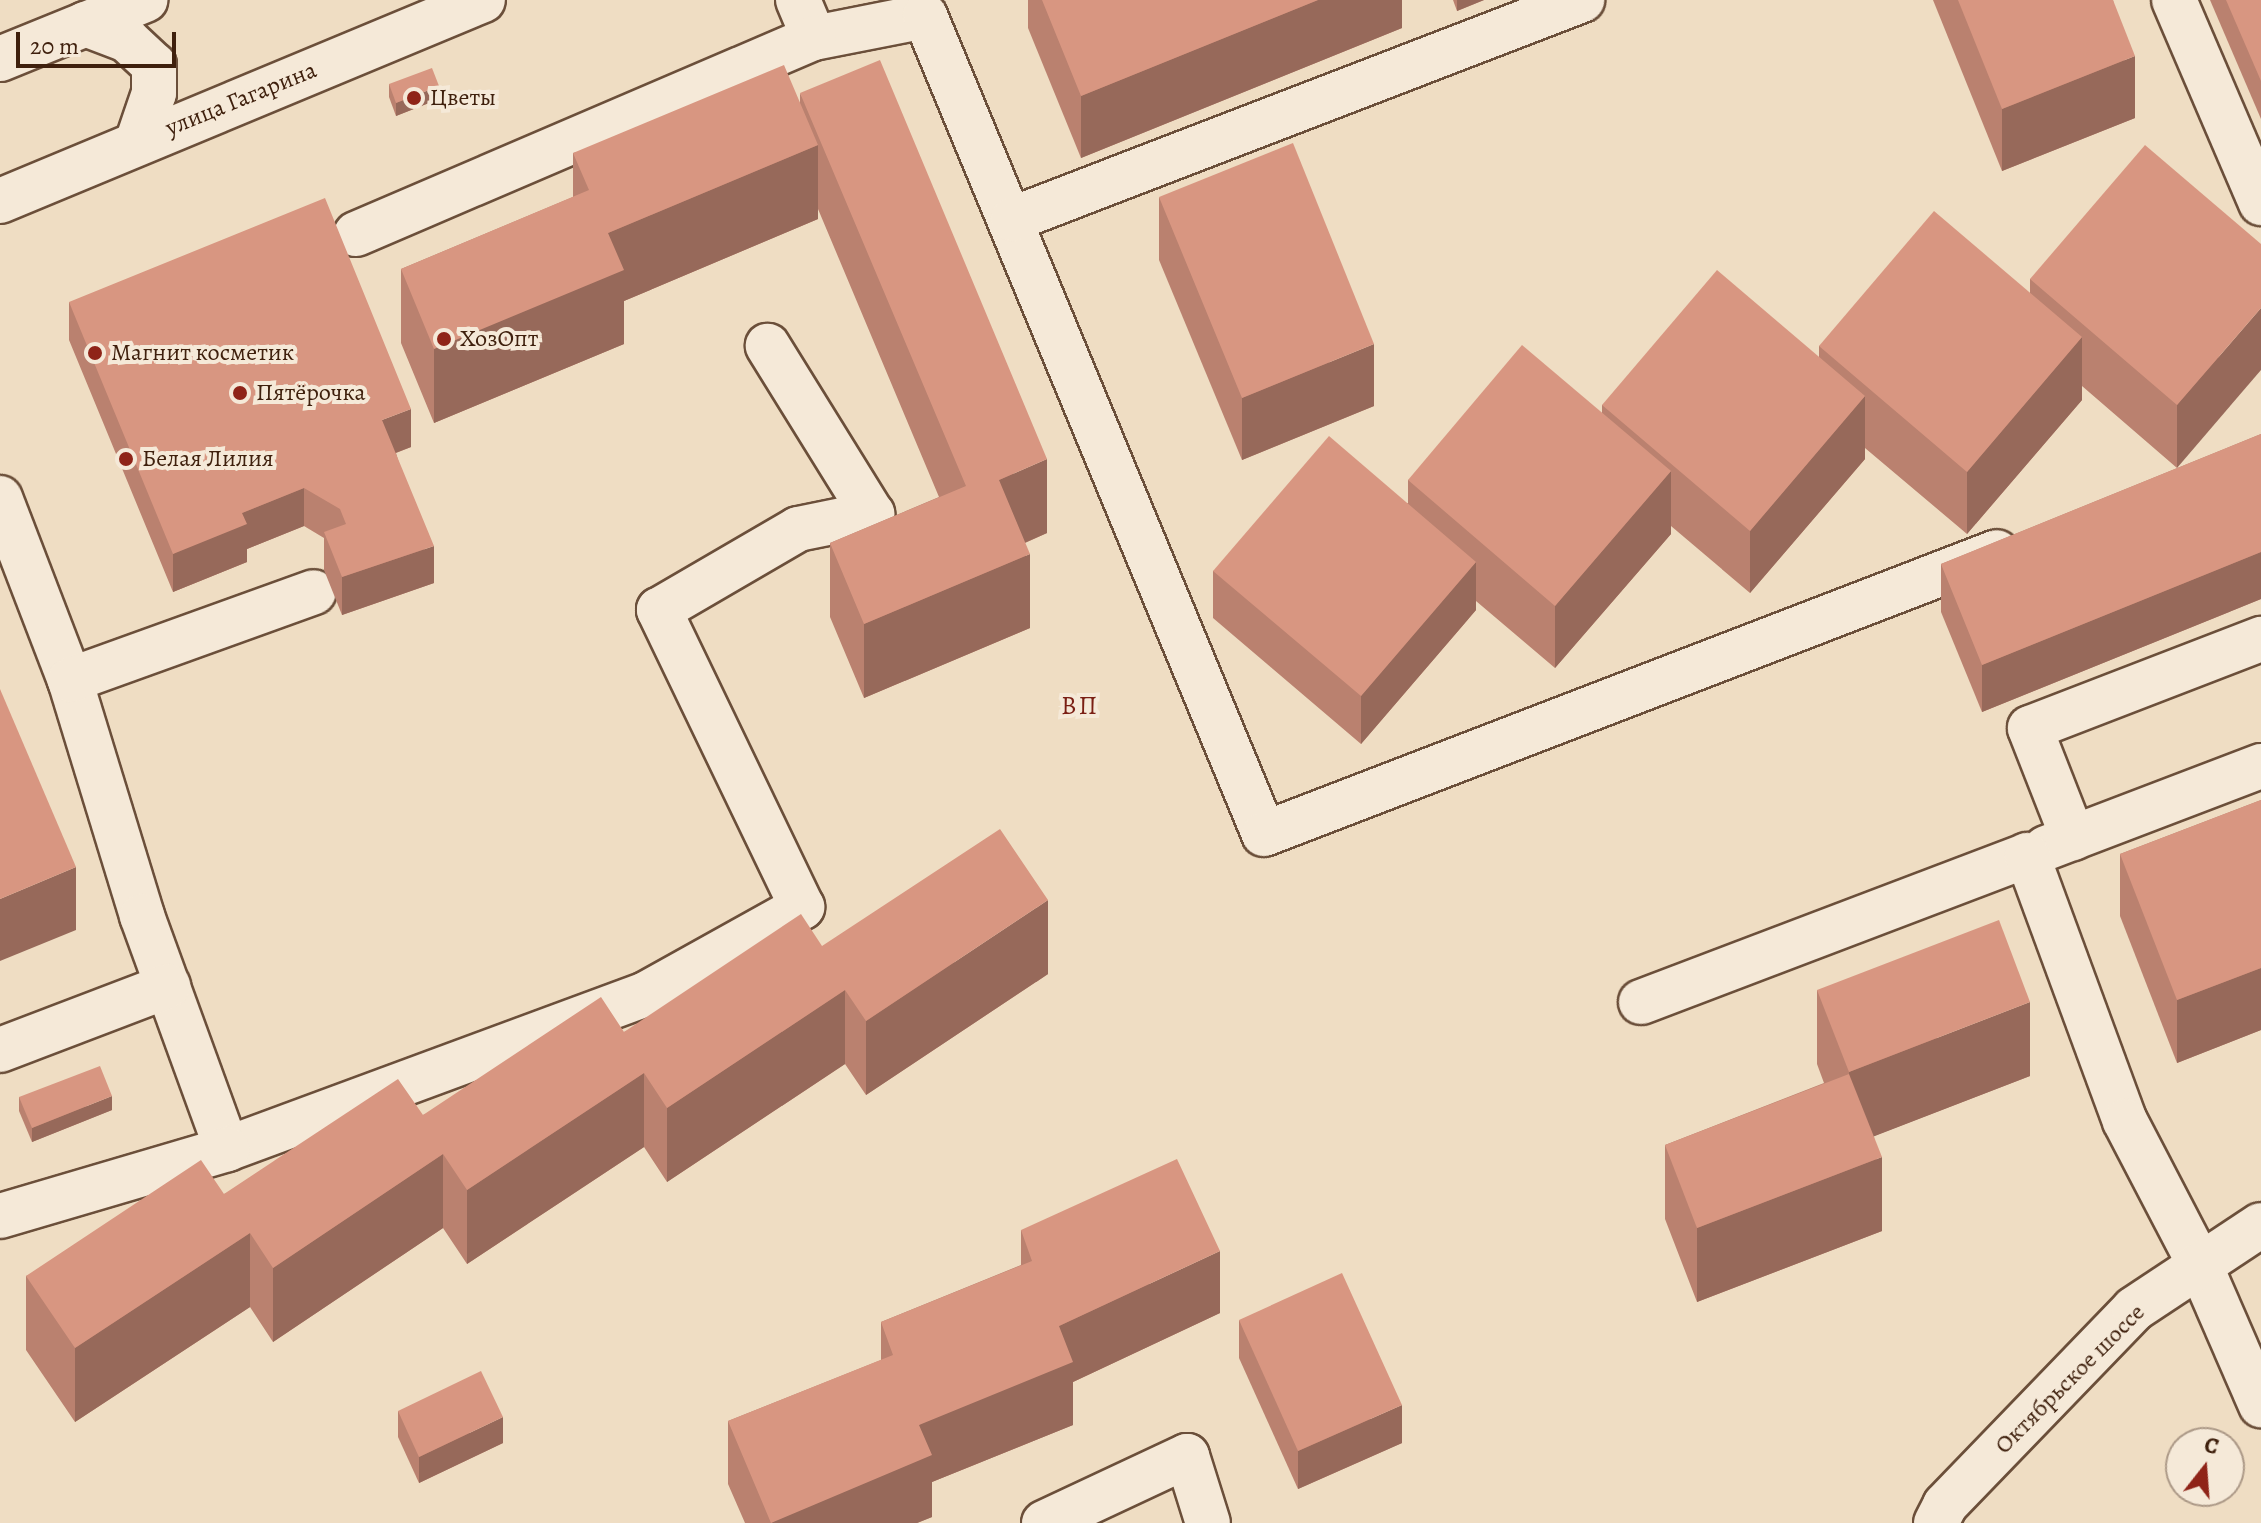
<!DOCTYPE html>
<meta charset="utf-8">
<style>
body{margin:0}
#map{position:relative;width:2261px;height:1523px;overflow:hidden;background:#efddc3;font-family:Alegreya,serif}
div>[style]{position:absolute}
.roads{filter:drop-shadow(2px 0 #6b4f3a) drop-shadow(-2px 0 #6b4f3a) drop-shadow(0 2px #6b4f3a) drop-shadow(0 -2px #6b4f3a)}
.minor>*{height:44px;margin:-22px;padding:0 22px;transform-origin:22px;border-radius:22px;background:#f5e9d8}
.wall>*{inset:0;background:#ba816f}
.shaded-wall>*{inset:0;background:#97695a}
.building>*{inset:0;background:#d89681}
.dots>*{width:22px;height:22px;translate:-50% -50%;box-sizing:border-box;border:4px solid #f5e9d8;border-radius:50%}
span{translate:-50% -50%;white-space:nowrap;text-align:center;line-height:1.15;-webkit-text-stroke:8px #f5e9d8;paint-order:stroke}
.poi-label{font-size:24px;color:#3f200d}
.left{translate:0 -50%;text-align:left}
.street-label{font-size:24px;color:#3f200d}
.neighbourhood-label{font-size:26px;color:#7a1f14;letter-spacing:2px}
.north{position:absolute;left:2165px;top:1427px;width:80px;height:80px;box-sizing:border-box;background:#f5e9d8;border:2px solid #ac9987;border-radius:50%;rotate:17deg;font-size:22px;font-weight:700;line-height:32px;text-align:center;color:#3f200d}
.north::after{content:'';display:block;margin:auto;width:28px;height:36px;background:#8f2418;clip-path:polygon(50% 0,100% 100%,50% 72%,0 100%)}
.scale{position:absolute;left:16px;top:32px;width:160px;height:36px;box-sizing:border-box;border:4px solid #3f200d;border-top:0;padding-left:10px;font-size:24px;line-height:28px;white-space:nowrap;color:#3f200d;-webkit-text-stroke:6px #f5e9d8;paint-order:stroke}
</style>
<div id="map">
<div class="roads">
<div class="minor">
<div style="left:798px;top:0;width:41px;rotate:67.2deg"></div>
<div style="left:814px;top:38px;width:113px;rotate:-11.2deg"></div>
<div style="left:925px;top:16px;width:885px;rotate:67.49deg"></div>
<div style="left:1264px;top:834px;width:785px;rotate:-21.04deg"></div>
<div style="left:2174px;top:0;width:221px;rotate:66.8deg"></div>
<div style="left:85px;top:24px;width:45px;rotate:20.9deg"></div>
<div style="left:127px;top:40px;width:37px;rotate:43deg"></div>
<div style="left:154px;top:65px;width:28px;rotate:90deg"></div>
<div style="left:154px;top:93px;width:50px;rotate:108.8deg"></div>
<div style="left:0;top:59px;width:157px;rotate:-22.1deg"></div>
<div style="left:0;top:201px;width:523px;rotate:-22.59deg"></div>
<div style="left:1013px;top:219px;width:610px;rotate:-21.05deg"></div>
<div style="left:356px;top:234px;width:498px;rotate:-23.2deg"></div>
<div style="left:0;top:498px;width:195px;rotate:69deg"></div>
<div style="left:70px;top:680px;width:247px;rotate:73deg"></div>
<div style="left:142px;top:916px;width:248px;rotate:70deg"></div>
<div style="left:227px;top:1149px;width:447px;rotate:-20.3deg"></div>
<div style="left:646px;top:994px;width:179px;rotate:-29.1deg"></div>
<div style="left:802px;top:907px;width:330px;rotate:-115.7deg"></div>
<div style="left:659px;top:610px;width:161px;rotate:-30.2deg"></div>
<div style="left:798px;top:529px;width:76px;rotate:-11.5deg"></div>
<div style="left:872px;top:514px;width:198px;rotate:-121.8deg"></div>
<div style="left:70px;top:680px;width:259px;rotate:-19.8deg"></div>
<div style="left:2073px;top:838px;width:118px;rotate:-111.4deg"></div>
<div style="left:2030px;top:728px;width:248px;rotate:-21.1deg"></div>
<div style="left:2046px;top:848px;width:230px;rotate:-20.9deg"></div>
<div style="left:1641px;top:1002px;width:413px;rotate:-20.8deg"></div>
<div style="left:2027px;top:855px;width:283px;rotate:69.8deg"></div>
<div style="left:2125px;top:1121px;width:162px;rotate:62.5deg"></div>
<div style="left:2200px;top:1265px;width:153px;rotate:66.5deg"></div>
<div style="left:0;top:1050px;width:180px;rotate:-20.9deg"></div>
<div style="left:0;top:1216px;width:237px;rotate:-16.4deg"></div>
<div style="left:1044px;top:1523px;width:158px;rotate:-25.1deg"></div>
<div style="left:1187px;top:1456px;width:70px;rotate:72.6deg"></div>
<div style="left:1936px;top:1523px;width:20px;rotate:-63deg"></div>
<div style="left:1945px;top:1505px;width:272px;rotate:-46deg"></div>
<div style="left:2134px;top:1309px;width:152px;rotate:-33.5deg"></div>
</div>
</div>
<div class="wall">
<div style="clip-path:polygon(1028px 0,1402px 0,1402px 28px,1081px 158px,1028px 28px)"></div>
<div style="clip-path:polygon(1453px 0,1484px 0,1457px 11px)"></div>
<div style="clip-path:polygon(1933px 0,2113px 0,2135px 118px,2002px 171px)"></div>
<div style="clip-path:polygon(2210px 0,2261px 0,2261px 119px)"></div>
<div style="clip-path:polygon(389px 84px,439px 99px,396px 116px,389px 97px)"></div>
<div style="clip-path:polygon(800px 93px,1047px 533px,1025px 543px,1030px 628px,864px 698px,830px 617px,830px 543px,939px 497px,818px 209px,818px 219px,624px 301px,624px 344px,434px 423px,401px 343px,401px 269px,573px 197px,573px 153px,800px 104px)"></div>
<div style="clip-path:polygon(1159px 197px,1374px 406px,1242px 460px,1159px 260px)"></div>
<div style="clip-path:polygon(2261px 244px,2177px 468px,2082px 386px,2082px 400px,1967px 534px,1865px 448px,1865px 459px,1750px 593px,1671px 526px,1671px 534px,1555px 668px,1476px 601px,1476px 610px,1361px 744px,1213px 618px,1213px 571px,1408px 503px,1408px 480px,1602px 413px,1602px 405px,1819px 357px,1819px 346px,2030px 293px,2030px 279px)"></div>
<div style="clip-path:polygon(69px 302px,411px 447px,396px 453px,434px 583px,342px 615px,324px 570px,324px 538px,304px 526px,247px 549px,247px 562px,173px 592px,69px 340px)"></div>
<div style="clip-path:polygon(2261px 434px,2261px 599px,1982px 712px,1941px 612px,1941px 564px)"></div>
<div style="clip-path:polygon(2261px 800px,2261px 1030px,2177px 1063px,2120px 916px,2120px 854px)"></div>
<div style="clip-path:polygon(822px 946px,1048px 974px,866px 1095px,845px 1064px,667px 1182px,644px 1147px,467px 1264px,443px 1228px,273px 1342px,250px 1307px,75px 1422px,26px 1350px,26px 1276px,224px 1194px,423px 1115px,624px 1032px)"></div>
<div style="clip-path:polygon(1817px 990px,2030px 1076px,1874px 1136px,1882px 1231px,1697px 1302px,1665px 1219px,1665px 1145px,1824px 1083px,1817px 1064px)"></div>
<div style="clip-path:polygon(19px 1097px,112px 1110px,32px 1142px,19px 1111px)"></div>
<div style="clip-path:polygon(1021px 1230px,1220px 1313px,1073px 1382px,1073px 1425px,932px 1482px,932px 1517px,917px 1523px,745px 1523px,728px 1484px,728px 1421px,881px 1360px,881px 1322px,1021px 1265px)"></div>
<div style="clip-path:polygon(1239px 1320px,1402px 1443px,1298px 1489px,1239px 1358px)"></div>
<div style="clip-path:polygon(398px 1411px,503px 1443px,419px 1483px,398px 1437px)"></div>
</div>
<div class="shaded-wall">
<div style="clip-path:polygon(1318px 0,1402px 0,1402px 28px,1081px 158px,1081px 96px)"></div>
<div style="clip-path:polygon(1457px 0,1484px 0,1457px 11px)"></div>
<div style="clip-path:polygon(2135px 56px,2135px 118px,2002px 171px,2002px 109px)"></div>
<div style="clip-path:polygon(439px 86px,439px 99px,396px 116px,396px 103px)"></div>
<div style="clip-path:polygon(818px 145px,818px 219px,624px 301px,624px 344px,434px 423px,434px 349px,608px 233px)"></div>
<div style="clip-path:polygon(2261px 308px,2261px 370px,2177px 468px,2177px 405px)"></div>
<div style="clip-path:polygon(2082px 337px,2082px 400px,1967px 534px,1967px 472px)"></div>
<div style="clip-path:polygon(1374px 344px,1374px 406px,1242px 460px,1242px 398px)"></div>
<div style="clip-path:polygon(1865px 396px,1865px 459px,1750px 593px,1750px 531px)"></div>
<div style="clip-path:polygon(411px 409px,411px 447px,382px 458px,382px 420px)"></div>
<div style="clip-path:polygon(1047px 459px,1047px 533px,999px 554px,999px 480px)"></div>
<div style="clip-path:polygon(1671px 471px,1671px 534px,1555px 668px,1555px 606px)"></div>
<div style="clip-path:polygon(304px 488px,304px 526px,247px 549px,247px 562px,173px 592px,173px 554px,242px 513px)"></div>
<div style="clip-path:polygon(434px 546px,434px 583px,342px 615px,342px 577px)"></div>
<div style="clip-path:polygon(2261px 552px,2261px 599px,1982px 712px,1982px 665px)"></div>
<div style="clip-path:polygon(1030px 554px,1030px 628px,864px 698px,864px 624px)"></div>
<div style="clip-path:polygon(1476px 562px,1476px 610px,1361px 744px,1361px 696px)"></div>
<div style="clip-path:polygon(76px 867px,76px 930px,0 961px,0 899px)"></div>
<div style="clip-path:polygon(1048px 900px,1048px 974px,866px 1095px,866px 1021px)"></div>
<div style="clip-path:polygon(2261px 968px,2261px 1030px,2177px 1063px,2177px 1000px)"></div>
<div style="clip-path:polygon(845px 990px,845px 1064px,667px 1182px,667px 1108px)"></div>
<div style="clip-path:polygon(2030px 1002px,2030px 1076px,1849px 1146px,1849px 1072px)"></div>
<div style="clip-path:polygon(644px 1073px,644px 1147px,467px 1264px,467px 1190px)"></div>
<div style="clip-path:polygon(112px 1096px,112px 1110px,32px 1142px,32px 1128px)"></div>
<div style="clip-path:polygon(443px 1154px,443px 1228px,273px 1342px,273px 1268px)"></div>
<div style="clip-path:polygon(1882px 1157px,1882px 1231px,1697px 1302px,1697px 1228px)"></div>
<div style="clip-path:polygon(250px 1233px,250px 1307px,75px 1422px,75px 1348px)"></div>
<div style="clip-path:polygon(1220px 1251px,1220px 1313px,1073px 1382px,1073px 1425px,932px 1482px,932px 1517px,917px 1523px,771px 1523px,919px 1425px,1059px 1326px)"></div>
<div style="clip-path:polygon(1402px 1405px,1402px 1443px,1298px 1489px,1298px 1451px)"></div>
<div style="clip-path:polygon(503px 1417px,503px 1443px,419px 1483px,419px 1457px)"></div>
</div>
<div class="building">
<div style="clip-path:polygon(1042px 0,1318px 0,1081px 96px)"></div>
<div style="clip-path:polygon(1958px 0,2113px 0,2135px 56px,2002px 109px)"></div>
<div style="clip-path:polygon(2226px 0,2261px 0,2261px 81px)"></div>
<div style="clip-path:polygon(880px 60px,1047px 459px,999px 480px,1030px 554px,864px 624px,830px 543px,966px 486px,800px 93px)"></div>
<div style="clip-path:polygon(784px 65px,818px 145px,608px 233px,624px 270px,434px 349px,401px 269px,589px 190px,573px 153px)"></div>
<div style="clip-path:polygon(432px 68px,439px 86px,396px 103px,389px 84px)"></div>
<div style="clip-path:polygon(1293px 143px,1374px 344px,1242px 398px,1159px 197px)"></div>
<div style="clip-path:polygon(2145px 145px,2261px 244px,2261px 308px,2177px 405px,2030px 279px)"></div>
<div style="clip-path:polygon(325px 198px,411px 409px,382px 420px,434px 546px,342px 577px,324px 532px,346px 524px,340px 509px,304px 488px,242px 513px,247px 524px,173px 554px,69px 302px)"></div>
<div style="clip-path:polygon(1934px 211px,2082px 337px,1967px 472px,1819px 346px)"></div>
<div style="clip-path:polygon(1717px 270px,1865px 396px,1750px 531px,1602px 405px)"></div>
<div style="clip-path:polygon(1522px 345px,1671px 471px,1555px 606px,1408px 480px)"></div>
<div style="clip-path:polygon(2261px 434px,2261px 552px,1982px 665px,1941px 564px)"></div>
<div style="clip-path:polygon(1329px 436px,1476px 562px,1361px 696px,1213px 571px)"></div>
<div style="clip-path:polygon(0 689px,76px 867px,0 899px)"></div>
<div style="clip-path:polygon(2261px 800px,2261px 968px,2177px 1000px,2120px 854px)"></div>
<div style="clip-path:polygon(1000px 829px,1048px 900px,866px 1021px,845px 990px,667px 1108px,644px 1073px,467px 1190px,443px 1154px,273px 1268px,250px 1233px,75px 1348px,26px 1276px,201px 1160px,224px 1194px,398px 1079px,423px 1115px,601px 997px,624px 1032px,801px 914px,822px 946px)"></div>
<div style="clip-path:polygon(1999px 920px,2030px 1002px,1849px 1072px,1817px 990px)"></div>
<div style="clip-path:polygon(100px 1066px,112px 1096px,32px 1128px,19px 1097px)"></div>
<div style="clip-path:polygon(1849px 1074px,1882px 1157px,1697px 1228px,1665px 1145px)"></div>
<div style="clip-path:polygon(1177px 1159px,1220px 1251px,1059px 1326px,1073px 1362px,919px 1425px,932px 1455px,771px 1523px,728px 1421px,893px 1355px,881px 1322px,1032px 1261px,1021px 1230px)"></div>
<div style="clip-path:polygon(1342px 1273px,1402px 1405px,1298px 1451px,1239px 1320px)"></div>
<div style="clip-path:polygon(481px 1371px,503px 1417px,419px 1457px,398px 1411px)"></div>
</div>
<div class="dots">
<div style="left:414px;top:98px;background:#8f2418"></div>
<div style="left:444px;top:339px;background:#8f2418"></div>
<div style="left:95px;top:353px;background:#8f2418"></div>
<div style="left:240px;top:393px;background:#8f2418"></div>
<div style="left:126px;top:459px;background:#8f2418"></div>
</div>
<div class="poi-label">
<span class="left" style="left:430px;top:98px">Цветы</span>
<span class="left" style="left:460px;top:339px">ХозОпт</span>
<span class="left" style="left:111px;top:353px">Магнит косметик</span>
<span class="left" style="left:256px;top:393px">Пятёрочка</span>
<span class="left" style="left:142px;top:459px">Белая Лилия</span>
</div>
<div class="street-label">
<span style="left:241px;top:99px;rotate:-22deg">улица Гагарина</span>
<span style="left:2070px;top:1379px;rotate:-45deg">Октябрьское шоссе</span>
</div>
<div class="neighbourhood-label">
<span style="left:1080px;top:706px">ВП</span>
</div>
<div class="north">С</div>
<div class="scale">20 m</div>
</div>
